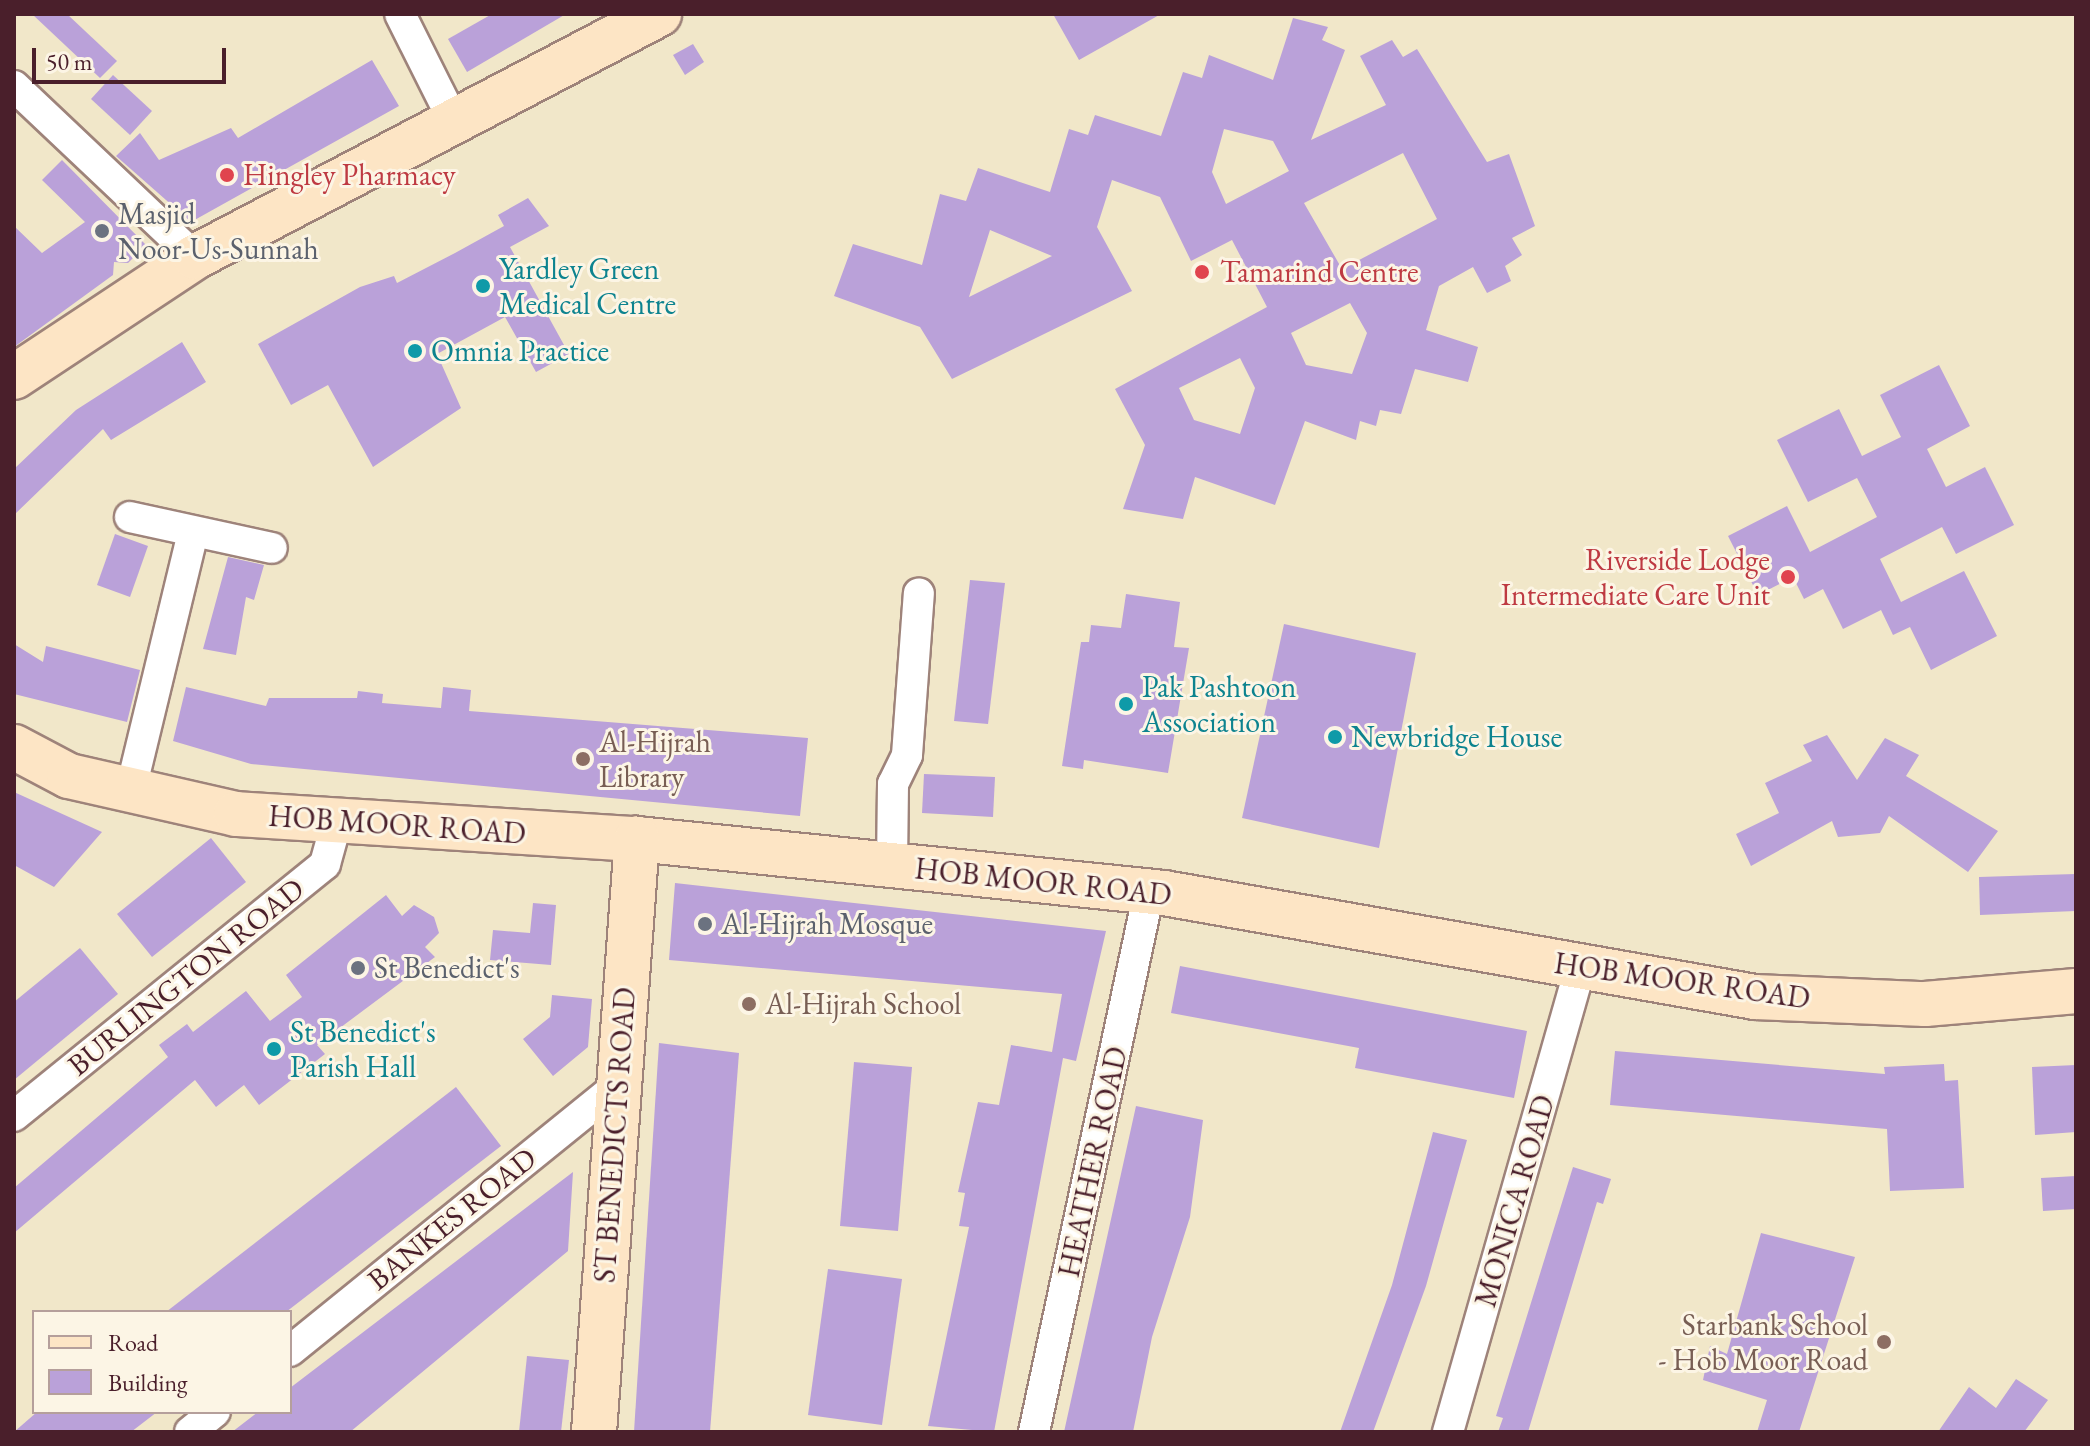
<!DOCTYPE html>
<style>
body{margin:0}
#map{position:relative;width:2090px;height:1446px;overflow:hidden;background:#f1e7c9;font-family:"EB Garamond",serif}
div>[style]{position:absolute}
.building>*{inset:0;background:#baa1d9}
.roads{filter:drop-shadow(2px 0 #9e837a) drop-shadow(-2px 0 #9e837a) drop-shadow(0 2px #9e837a) drop-shadow(0 -2px #9e837a)}
.street>*{height:30px;margin:-15px;padding:0 15px;transform-origin:15px;border-radius:15px;background:#fff}
.secondary>*{height:44px;margin:-22px;padding:0 22px;transform-origin:22px;border-radius:22px;background:#fde5c5}
.dots>*{width:22px;height:22px;translate:-50% -50%;box-sizing:border-box;border:4px solid #fcf5e5;border-radius:50%}
span{translate:-50% -50%;white-space:nowrap;text-align:center;line-height:1.15;-webkit-text-stroke:6px #fcf5e5;paint-order:stroke}
.health-label{font-size:30px;color:#be3a42}
.left{translate:0 -50%;text-align:left}
.right{translate:-100% -50%;text-align:right}
.worship-label{font-size:30px;color:#5b616d}
.culture-label{font-size:30px;color:#0d838f}
.education-label{font-size:30px;color:#785e54}
.street-label{font-size:30px;color:#4a1f2b}
.frame{position:absolute;inset:0;border:16px solid #4a1f2b;pointer-events:none}
.legend{position:absolute;left:32px;top:1310px;width:260px;height:104px;box-sizing:border-box;background:#fcf5e5;border:2px solid #b59f9b;margin:0;padding:10px 14px;list-style:none;font-size:24px;color:#4a1f2b}
.legend li{display:flex;align-items:center;gap:16px;height:40px}
.legend b{width:40px;border:2px solid #b59f9b}
.scale{position:absolute;left:32px;top:48px;width:194px;height:36px;box-sizing:border-box;border:4px solid #4a1f2b;border-top:0;padding-left:10px;font-size:24px;line-height:28px;white-space:nowrap;color:#4a1f2b;-webkit-text-stroke:6px #fcf5e5;paint-order:stroke}
</style>
<div id="map">
<div class="building">
<div style="clip-path:polygon(32px 14px,67px 14px,117px 61px,100px 78px)"></div>
<div style="clip-path:polygon(492px 14px,566px 14px,467px 72px,448px 39px)"></div>
<div style="clip-path:polygon(1053px 14px,1161px 14px,1079px 60px)"></div>
<div style="clip-path:polygon(evenodd,1293px 18px,1328px 27px,1322px 40px,1345px 50px,1311px 140px,1386px 105px,1360px 56px,1392px 40px,1403px 57px,1417px 49px,1487px 162px,1509px 154px,1535px 226px,1512px 238px,1522px 255px,1505px 266px,1511px 281px,1487px 293px,1473px 267px,1439px 286px,1426px 330px,1478px 347px,1468px 382px,1415px 369px,1401px 414px,1380px 410px,1376px 426px,1360px 421px,1356px 440px,1305px 421px,1275px 505px,1195px 477px,1183px 519px,1123px 509px,1145px 445px,1115px 389px,1267px 307px,1232px 240px,1191px 261px,1160px 197px,1112px 180px,1097px 227px,1132px 291px,952px 379px,920px 327px,834px 296px,853px 244px,922px 265px,940px 194px,966px 201px,978px 168px,1050px 192px,1069px 129px,1088px 135px,1095px 115px,1161px 136px,1183px 72px,1202px 78px,1209px 55px,1273px 80px,1293px 18px,1224px 129px,1273px 141px,1289px 171px,1226px 204px,1212px 172px,1224px 129px,1293px 18px,1403px 153px,1437px 219px,1342px 269px,1304px 203px,1403px 153px,1293px 18px,990px 230px,1052px 256px,969px 297px,990px 230px,1293px 18px,1350px 303px,1367px 333px,1352px 374px,1306px 365px,1291px 333px,1350px 303px,1293px 18px,1240px 358px,1255px 388px,1240px 434px,1194px 420px,1179px 388px,1240px 358px)"></div>
<div style="clip-path:polygon(693px 44px,704px 62px,685px 75px,673px 55px)"></div>
<div style="clip-path:polygon(372px 60px,399px 106px,191px 222px,116px 156px,140px 133px,159px 160px,231px 128px,238px 138px)"></div>
<div style="clip-path:polygon(113px 75px,152px 111px,130px 135px,91px 99px)"></div>
<div style="clip-path:polygon(62px 160px,146px 245px,128px 263px,114px 262px,113px 275px,14px 347px,14px 226px,42px 253px,85px 222px,42px 180px)"></div>
<div style="clip-path:polygon(528px 198px,549px 226px,510px 247px,569px 354px,536px 372px,505px 317px,437px 354px,461px 408px,373px 467px,328px 385px,291px 405px,258px 344px,360px 287px,394px 276px,397px 283px,455px 253px,504px 226px,498px 215px)"></div>
<div style="clip-path:polygon(182px 342px,206px 382px,111px 440px,103px 429px,14px 515px,14px 469px,76px 410px)"></div>
<div style="clip-path:polygon(1939px 365px,1970px 426px,1927px 449px,1946px 487px,1985px 467px,2014px 525px,1956px 554px,1942px 527px,1880px 559px,1901px 602px,1964px 571px,1997px 636px,1931px 670px,1910px 627px,1893px 635px,1881px 610px,1843px 629px,1823px 589px,1804px 599px,1793px 577px,1758px 595px,1728px 536px,1787px 506px,1810px 552px,1877px 517px,1857px 478px,1808px 502px,1777px 440px,1839px 409px,1862px 456px,1901px 437px,1880px 395px)"></div>
<div style="clip-path:polygon(115px 534px,148px 546px,130px 597px,97px 585px)"></div>
<div style="clip-path:polygon(228px 557px,264px 565px,254px 600px,246px 597px,236px 655px,203px 649px)"></div>
<div style="clip-path:polygon(970px 580px,1005px 583px,988px 724px,954px 721px)"></div>
<div style="clip-path:polygon(1126px 594px,1180px 602px,1174px 647px,1189px 648px,1168px 773px,1084px 760px,1083px 769px,1062px 766px,1081px 642px,1089px 642px,1091px 625px,1121px 628px)"></div>
<div style="clip-path:polygon(1284px 624px,1416px 653px,1379px 848px,1242px 818px)"></div>
<div style="clip-path:polygon(14px 644px,43px 662px,46px 646px,140px 670px,127px 722px,14px 694px)"></div>
<div style="clip-path:polygon(186px 687px,266px 706px,269px 698px,357px 698px,358px 691px,383px 694px,382px 703px,441px 708px,443px 687px,471px 690px,469px 711px,808px 738px,800px 816px,251px 764px,173px 741px)"></div>
<div style="clip-path:polygon(1827px 735px,1857px 780px,1885px 738px,1919px 755px,1906px 776px,1998px 831px,1968px 872px,1889px 816px,1880px 833px,1838px 837px,1832px 821px,1751px 866px,1736px 834px,1779px 813px,1765px 783px,1812px 761px,1803px 745px)"></div>
<div style="clip-path:polygon(924px 774px,995px 777px,993px 817px,922px 813px)"></div>
<div style="clip-path:polygon(14px 792px,102px 832px,54px 887px,14px 865px)"></div>
<div style="clip-path:polygon(211px 838px,246px 882px,152px 957px,117px 914px)"></div>
<div style="clip-path:polygon(2076px 874px,2076px 911px,1980px 915px,1979px 877px)"></div>
<div style="clip-path:polygon(675px 883px,1106px 931px,1076px 1061px,1063px 1058px,994px 1432px,928px 1426px,969px 1227px,959px 1226px,965px 1193px,958px 1192px,978px 1102px,999px 1105px,1011px 1045px,1052px 1052px,1062px 994px,669px 960px)"></div>
<div style="clip-path:polygon(386px 895px,402px 916px,414px 905px,434px 917px,439px 933px,425px 947px,435px 957px,317px 1045px,325px 1054px,259px 1105px,244px 1085px,216px 1107px,195px 1080px,14px 1233px,14px 1188px,168px 1057px,159px 1045px,187px 1024px,193px 1032px,246px 991px,270px 1021px,302px 997px,286px 975px)"></div>
<div style="clip-path:polygon(533px 903px,556px 905px,551px 965px,490px 960px,493px 930px,530px 933px)"></div>
<div style="clip-path:polygon(80px 948px,118px 994px,14px 1080px,14px 1002px)"></div>
<div style="clip-path:polygon(1180px 966px,1527px 1031px,1514px 1098px,1355px 1068px,1359px 1048px,1171px 1013px)"></div>
<div style="clip-path:polygon(552px 995px,592px 999px,588px 1047px,553px 1076px,523px 1039px,550px 1017px)"></div>
<div style="clip-path:polygon(659px 1043px,739px 1053px,710px 1432px,634px 1432px)"></div>
<div style="clip-path:polygon(1615px 1051px,1885px 1074px,1884px 1067px,1944px 1064px,1945px 1081px,1958px 1080px,1964px 1188px,1890px 1191px,1887px 1129px,1610px 1105px)"></div>
<div style="clip-path:polygon(854px 1062px,912px 1067px,898px 1231px,840px 1226px)"></div>
<div style="clip-path:polygon(2076px 1065px,2076px 1132px,2035px 1135px,2032px 1067px)"></div>
<div style="clip-path:polygon(456px 1087px,501px 1146px,286px 1312px,166px 1312px)"></div>
<div style="clip-path:polygon(1136px 1106px,1203px 1120px,1190px 1217px,1152px 1337px,1133px 1432px,1064px 1432px)"></div>
<div style="clip-path:polygon(1433px 1132px,1467px 1140px,1426px 1286px,1373px 1432px,1340px 1432px,1392px 1285px)"></div>
<div style="clip-path:polygon(1573px 1167px,1611px 1179px,1603px 1204px,1597px 1202px,1528px 1432px,1498px 1432px,1503px 1418px,1496px 1416px)"></div>
<div style="clip-path:polygon(573px 1172px,568px 1251px,350px 1432px,232px 1432px,258px 1412px,290px 1412px,290px 1388px)"></div>
<div style="clip-path:polygon(2076px 1176px,2076px 1209px,2043px 1211px,2041px 1178px)"></div>
<div style="clip-path:polygon(1761px 1233px,1855px 1257px,1799px 1432px,1757px 1432px,1767px 1400px,1703px 1380px,1710px 1346px,1727px 1354px)"></div>
<div style="clip-path:polygon(828px 1269px,902px 1279px,882px 1425px,808px 1415px)"></div>
<div style="clip-path:polygon(527px 1356px,569px 1360px,561px 1432px,519px 1432px)"></div>
<div style="clip-path:polygon(2016px 1379px,2048px 1400px,2024px 1432px,1938px 1432px,1969px 1387px,1996px 1408px)"></div>
<div style="clip-path:polygon(37px 1412px,157px 1412px,131px 1432px,14px 1432px)"></div>
</div>
<div class="roads">
<div class="street">
<div style="left:400px;top:14px;width:121px;rotate:63.4deg"></div>
<div style="left:14px;top:86px;width:249px;rotate:43.4deg"></div>
<div style="left:130px;top:517px;width:145px;rotate:12.3deg"></div>
<div style="left:130px;top:793px;width:268px;rotate:-76.4deg"></div>
<div style="left:892px;top:866px;width:82px;rotate:-89.3deg"></div>
<div style="left:893px;top:784px;width:32px;rotate:-64deg"></div>
<div style="left:907px;top:755px;width:162px;rotate:-85.8deg"></div>
<div style="left:14px;top:1116px;width:400px;rotate:-39deg"></div>
<div style="left:325px;top:864px;width:41px;rotate:-74.6deg"></div>
<div style="left:290px;top:1351px;width:418px;rotate:-39deg"></div>
<div style="left:190px;top:1432px;width:32px;rotate:-39deg"></div>
<div style="left:1034px;top:1432px;width:552px;rotate:-77.98deg"></div>
<div style="left:1448px;top:1432px;width:481px;rotate:-74.1deg"></div>
</div>
<div class="secondary">
<div style="left:14px;top:377px;width:217px;rotate:-33.5deg"></div>
<div style="left:195px;top:257px;width:524px;rotate:-27.64deg"></div>
<div style="left:14px;top:747px;width:62px;rotate:27.8deg"></div>
<div style="left:69px;top:776px;width:171px;rotate:12.8deg"></div>
<div style="left:236px;top:814px;width:402px;rotate:3.6deg"></div>
<div style="left:637px;top:839px;width:530px;rotate:5.85deg"></div>
<div style="left:1164px;top:893px;width:600px;rotate:9.98deg"></div>
<div style="left:1755px;top:997px;width:170px;rotate:2.4deg"></div>
<div style="left:1925px;top:1004px;width:152px;rotate:-4.9deg"></div>
<div style="left:594px;top:1432px;width:595px;rotate:-85.85deg"></div>
</div>
</div>
<div class="dots">
<div style="left:227px;top:175px;background:#e0444e"></div>
<div style="left:102px;top:231px;background:#6b7280"></div>
<div style="left:1202px;top:272px;background:#e0444e"></div>
<div style="left:483px;top:286px;background:#0f9aa8"></div>
<div style="left:415px;top:351px;background:#0f9aa8"></div>
<div style="left:1788px;top:577px;background:#e0444e"></div>
<div style="left:1126px;top:704px;background:#0f9aa8"></div>
<div style="left:1335px;top:737px;background:#0f9aa8"></div>
<div style="left:583px;top:759px;background:#8d6e63"></div>
<div style="left:705px;top:924px;background:#6b7280"></div>
<div style="left:358px;top:968px;background:#6b7280"></div>
<div style="left:749px;top:1004px;background:#8d6e63"></div>
<div style="left:274px;top:1049px;background:#0f9aa8"></div>
<div style="left:1884px;top:1342px;background:#8d6e63"></div>
</div>
<div class="health-label">
<span class="left" style="left:243px;top:175px">Hingley Pharmacy</span>
<span class="left" style="left:1220px;top:272px">Tamarind Centre</span>
<span class="right" style="left:1770px;top:577px">Riverside Lodge<br>Intermediate Care Unit</span>
</div>
<div class="worship-label">
<span class="left" style="left:118px;top:231px">Masjid<br>Noor-Us-Sunnah</span>
<span class="left" style="left:721px;top:924px">Al-Hijrah Mosque</span>
<span class="left" style="left:374px;top:968px">St Benedict's</span>
</div>
<div class="culture-label">
<span class="left" style="left:499px;top:286px">Yardley Green<br>Medical Centre</span>
<span class="left" style="left:431px;top:351px">Omnia Practice</span>
<span class="left" style="left:1142px;top:704px">Pak Pashtoon<br>Association</span>
<span class="left" style="left:1351px;top:737px">Newbridge House</span>
<span class="left" style="left:290px;top:1049px">St Benedict's<br>Parish Hall</span>
</div>
<div class="education-label">
<span class="left" style="left:599px;top:759px">Al-Hijrah<br>Library</span>
<span class="left" style="left:765px;top:1004px">Al-Hijrah School</span>
<span class="right" style="left:1868px;top:1342px">Starbank School<br>- Hob Moor Road</span>
</div>
<div class="street-label">
<span style="left:397px;top:825px;rotate:4deg">HOB MOOR ROAD</span>
<span style="left:1043px;top:882px;rotate:6deg">HOB MOOR ROAD</span>
<span style="left:186px;top:977px;rotate:-39deg">BURLINGTON ROAD</span>
<span style="left:1682px;top:981px;rotate:8deg">HOB MOOR ROAD</span>
<span style="left:615px;top:1135px;rotate:-86deg">ST BENEDICTS ROAD</span>
<span style="left:1093px;top:1162px;rotate:-78deg">HEATHER ROAD</span>
<span style="left:1515px;top:1201px;rotate:-74deg">MONICA ROAD</span>
<span style="left:452px;top:1219px;rotate:-39deg">BANKES ROAD</span>
</div>
<div class="frame"></div>
<ul class="legend">
<li><b style="height:10px;background:#fde5c5"></b>Road</li>
<li><b style="height:22px;background:#baa1d9"></b>Building</li>
</ul>
<div class="scale">50 m</div>
</div>
